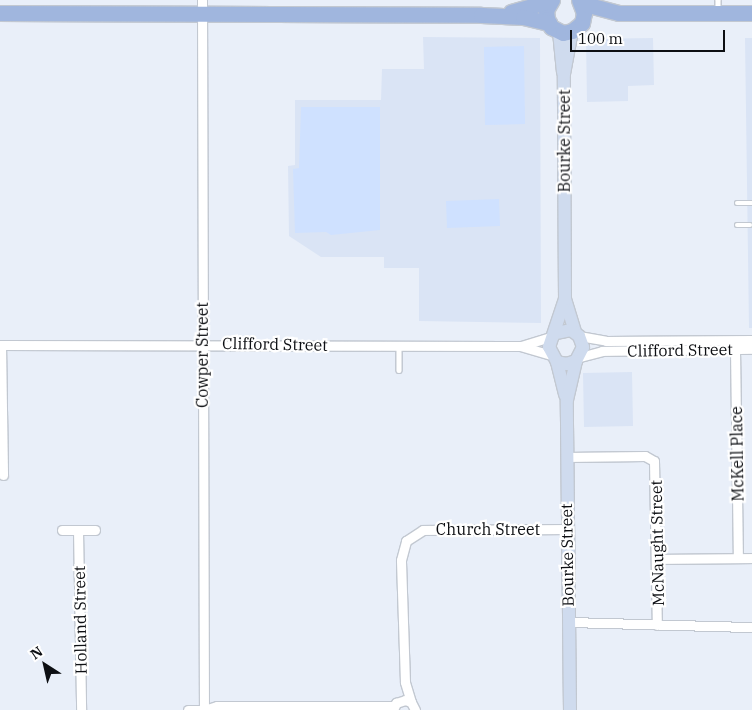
<!DOCTYPE html>
<style>
body{margin:0}
#map{position:relative;width:752px;height:710px;overflow:hidden;background:#e9eff9;font-family:"IBM Plex Serif",serif}
div>[style]{position:absolute}
.built>*{inset:0;background:#dae4f5}
.green>*{inset:0;background:#cfe1ff}
.roads{filter:drop-shadow(1px 0 #c2c8d1) drop-shadow(-1px 0 #c2c8d1) drop-shadow(0 1px #c2c8d1) drop-shadow(0 -1px #c2c8d1)}
.service>*{height:4.5px;margin:-2.25px;padding:0 2.25px;transform-origin:2.25px;border-radius:2.25px;background:#fff}
.minor>*{height:9px;margin:-4.5px;padding:0 4.5px;transform-origin:4.5px;border-radius:4.5px;background:#fff}
.secondary>*{height:12px;margin:-6px;padding:0 6px;transform-origin:6px;border-radius:6px;background:#cfdbee}
.primary>*{height:15px;margin:-7.5px;padding:0 7.5px;transform-origin:7.5px;border-radius:7.5px;background:#a0b6de}
span{translate:-50% -50%;white-space:nowrap;text-align:center;line-height:1.15;-webkit-text-stroke:4.5px #fff;paint-order:stroke}
.street-label{font-size:16px;color:#0d0f13}
.north{position:absolute;left:20px;top:640px;width:50px;height:50px;-webkit-text-stroke:4px #fff;paint-order:stroke;rotate:325deg;font-size:14px;font-weight:700;line-height:20px;text-align:center;color:#0d0f13}
.north::after{content:'';display:block;margin:auto;width:18px;height:22px;background:#0d0f13;clip-path:polygon(50% 0,100% 100%,50% 72%,0 100%)}
.scale{position:absolute;left:570px;top:30px;width:155px;height:22px;box-sizing:border-box;border:2px solid #0d0f13;border-top:0;padding-left:6px;font-size:15px;line-height:18px;white-space:nowrap;color:#0d0f13;-webkit-text-stroke:4px #fff;paint-order:stroke}
</style>
<div id="map">
<div class="built">
<div style="clip-path:polygon(423px 37px,540px 38px,541px 323px,419px 321px,419px 268px,384px 268px,384px 257px,321px 257px,289px 236px,288px 166px,295px 165px,295px 100px,381px 100px,382px 69px,424px 69px)"></div>
<div style="clip-path:polygon(653px 38px,654px 85px,628px 86px,628px 101px,587px 102px,586px 39px)"></div>
<div style="clip-path:polygon(745px 38px,752px 38px,752px 328px,749px 328px)"></div>
<div style="clip-path:polygon(632px 372px,633px 426px,584px 427px,583px 373px)"></div>
</div>
<div class="green">
<div style="clip-path:polygon(524px 46px,525px 124px,485px 125px,484px 47px)"></div>
<div style="clip-path:polygon(301px 107px,380px 107px,380px 230px,331px 235px,326px 232px,295px 233px,293px 169px,299px 168px)"></div>
<div style="clip-path:polygon(499px 199px,500px 226px,447px 228px,446px 201px)"></div>
</div>
<div class="roads">
<div class="service">
<div style="left:718px;top:0;width:11px;rotate:90deg"></div>
<div style="left:737px;top:203px;width:15px"></div>
<div style="left:737px;top:225px;width:13px"></div>
<div style="left:399px;top:346px;width:24px;rotate:90deg"></div>
</div>
<div class="minor">
<div style="left:202px;top:0;width:710px;rotate:89.84deg"></div>
<div style="left:579px;top:336px;width:27px;rotate:10deg"></div>
<div style="left:606px;top:341px;width:146px;rotate:-0.4deg"></div>
<div style="left:0;top:345px;width:520px;rotate:0.11deg"></div>
<div style="left:520px;top:346px;width:32px;rotate:16deg"></div>
<div style="left:1px;top:345px;width:130px;rotate:89.1deg"></div>
<div style="left:521px;top:346px;width:34px;rotate:-17deg"></div>
<div style="left:735px;top:349px;width:209px;rotate:89.2deg"></div>
<div style="left:580px;top:357px;width:23px;rotate:-15deg"></div>
<div style="left:602px;top:351px;width:150px;rotate:-0.8deg"></div>
<div style="left:566px;top:457px;width:79px;rotate:-0.7deg"></div>
<div style="left:645px;top:456px;width:10px;rotate:29deg"></div>
<div style="left:654px;top:461px;width:164px;rotate:89deg"></div>
<div style="left:62px;top:530px;width:33px"></div>
<div style="left:78px;top:530px;width:180px;rotate:89deg"></div>
<div style="left:657px;top:559px;width:95px;rotate:-0.6deg"></div>
<div style="left:569px;top:622px;width:183px;rotate:1.6deg"></div>
<div style="left:411px;top:702px;width:21px;rotate:-107deg"></div>
<div style="left:405px;top:682px;width:122px;rotate:-91.9deg"></div>
<div style="left:401px;top:560px;width:20px;rotate:-75deg"></div>
<div style="left:406px;top:541px;width:20px;rotate:-33deg"></div>
<div style="left:423px;top:530px;width:143px;rotate:-0.4deg"></div>
<div style="left:188px;top:710px;width:11px"></div>
<div style="left:204px;top:710px;width:14px;rotate:-17deg"></div>
<div style="left:217px;top:706px;width:177px"></div>
<div style="left:393px;top:710px;width:8px;rotate:-67deg"></div>
<div style="left:396px;top:703px;width:9px;rotate:-18deg"></div>
<div style="left:405px;top:700px;width:6px;rotate:18deg"></div>
<div style="left:411px;top:702px;width:9px;rotate:63deg"></div>
</div>
<div class="secondary">
<div style="left:559px;top:32px;width:40px;rotate:84.3deg"></div>
<div style="left:565px;top:299px;width:34px;rotate:73deg"></div>
<div style="left:556px;top:333px;width:15px;rotate:-11deg"></div>
<div style="left:571px;top:330px;width:10px;rotate:37deg"></div>
<div style="left:579px;top:336px;width:12px;rotate:70deg"></div>
<div style="left:583px;top:347px;width:16px;rotate:117deg"></div>
<div style="left:576px;top:361px;width:9px;rotate:162deg"></div>
<div style="left:567px;top:364px;width:10px;rotate:-169deg"></div>
<div style="left:557px;top:362px;width:17px;rotate:-118deg"></div>
<div style="left:549px;top:347px;width:51px;rotate:-71.6deg"></div>
<div style="left:565px;top:299px;width:225px;rotate:-90.3deg"></div>
<div style="left:564px;top:74px;width:44px;rotate:-79.5deg"></div>
<div style="left:557px;top:362px;width:34px;rotate:76deg"></div>
<div style="left:570px;top:710px;width:310px;rotate:-90.6deg"></div>
<div style="left:567px;top:400px;width:40px;rotate:-77deg"></div>
</div>
<div class="primary">
<div style="left:552px;top:0;width:12px;rotate:121deg"></div>
<div style="left:546px;top:10px;width:9px;rotate:84deg"></div>
<div style="left:547px;top:19px;width:9px;rotate:63deg"></div>
<div style="left:551px;top:27px;width:13px;rotate:27deg"></div>
<div style="left:563px;top:33px;width:9px;rotate:-13deg"></div>
<div style="left:572px;top:31px;width:13px;rotate:-39deg"></div>
<div style="left:582px;top:23px;width:10px;rotate:-79deg"></div>
<div style="left:584px;top:13px;width:14px;rotate:-111deg"></div>
<div style="left:581px;top:3px;width:39px;rotate:15deg"></div>
<div style="left:619px;top:13px;width:133px"></div>
<div style="left:511px;top:12px;width:41px;rotate:-15.8deg"></div>
<div style="left:0;top:13px;width:481px;rotate:0.2deg"></div>
<div style="left:481px;top:15px;width:42px;rotate:2.7deg"></div>
<div style="left:523px;top:17px;width:27px;rotate:13deg"></div>
</div>
</div>
<div class="street-label">
<span style="left:564px;top:141px;rotate:-90deg">Bourke Street</span>
<span style="left:275px;top:344px;rotate:1deg">Clifford Street</span>
<span style="left:680px;top:350px;rotate:-1deg">Clifford Street</span>
<span style="left:202px;top:355px;rotate:-90deg">Cowper Street</span>
<span style="left:737px;top:454px;rotate:-91deg">McKell Place</span>
<span style="left:488px;top:529px">Church Street</span>
<span style="left:657px;top:543px;rotate:-91deg">McNaught Street</span>
<span style="left:567px;top:555px;rotate:-91deg">Bourke Street</span>
<span style="left:80px;top:620px;rotate:-91deg">Holland Street</span>
</div>
<div class="north">N</div>
<div class="scale">100 m</div>
</div>
